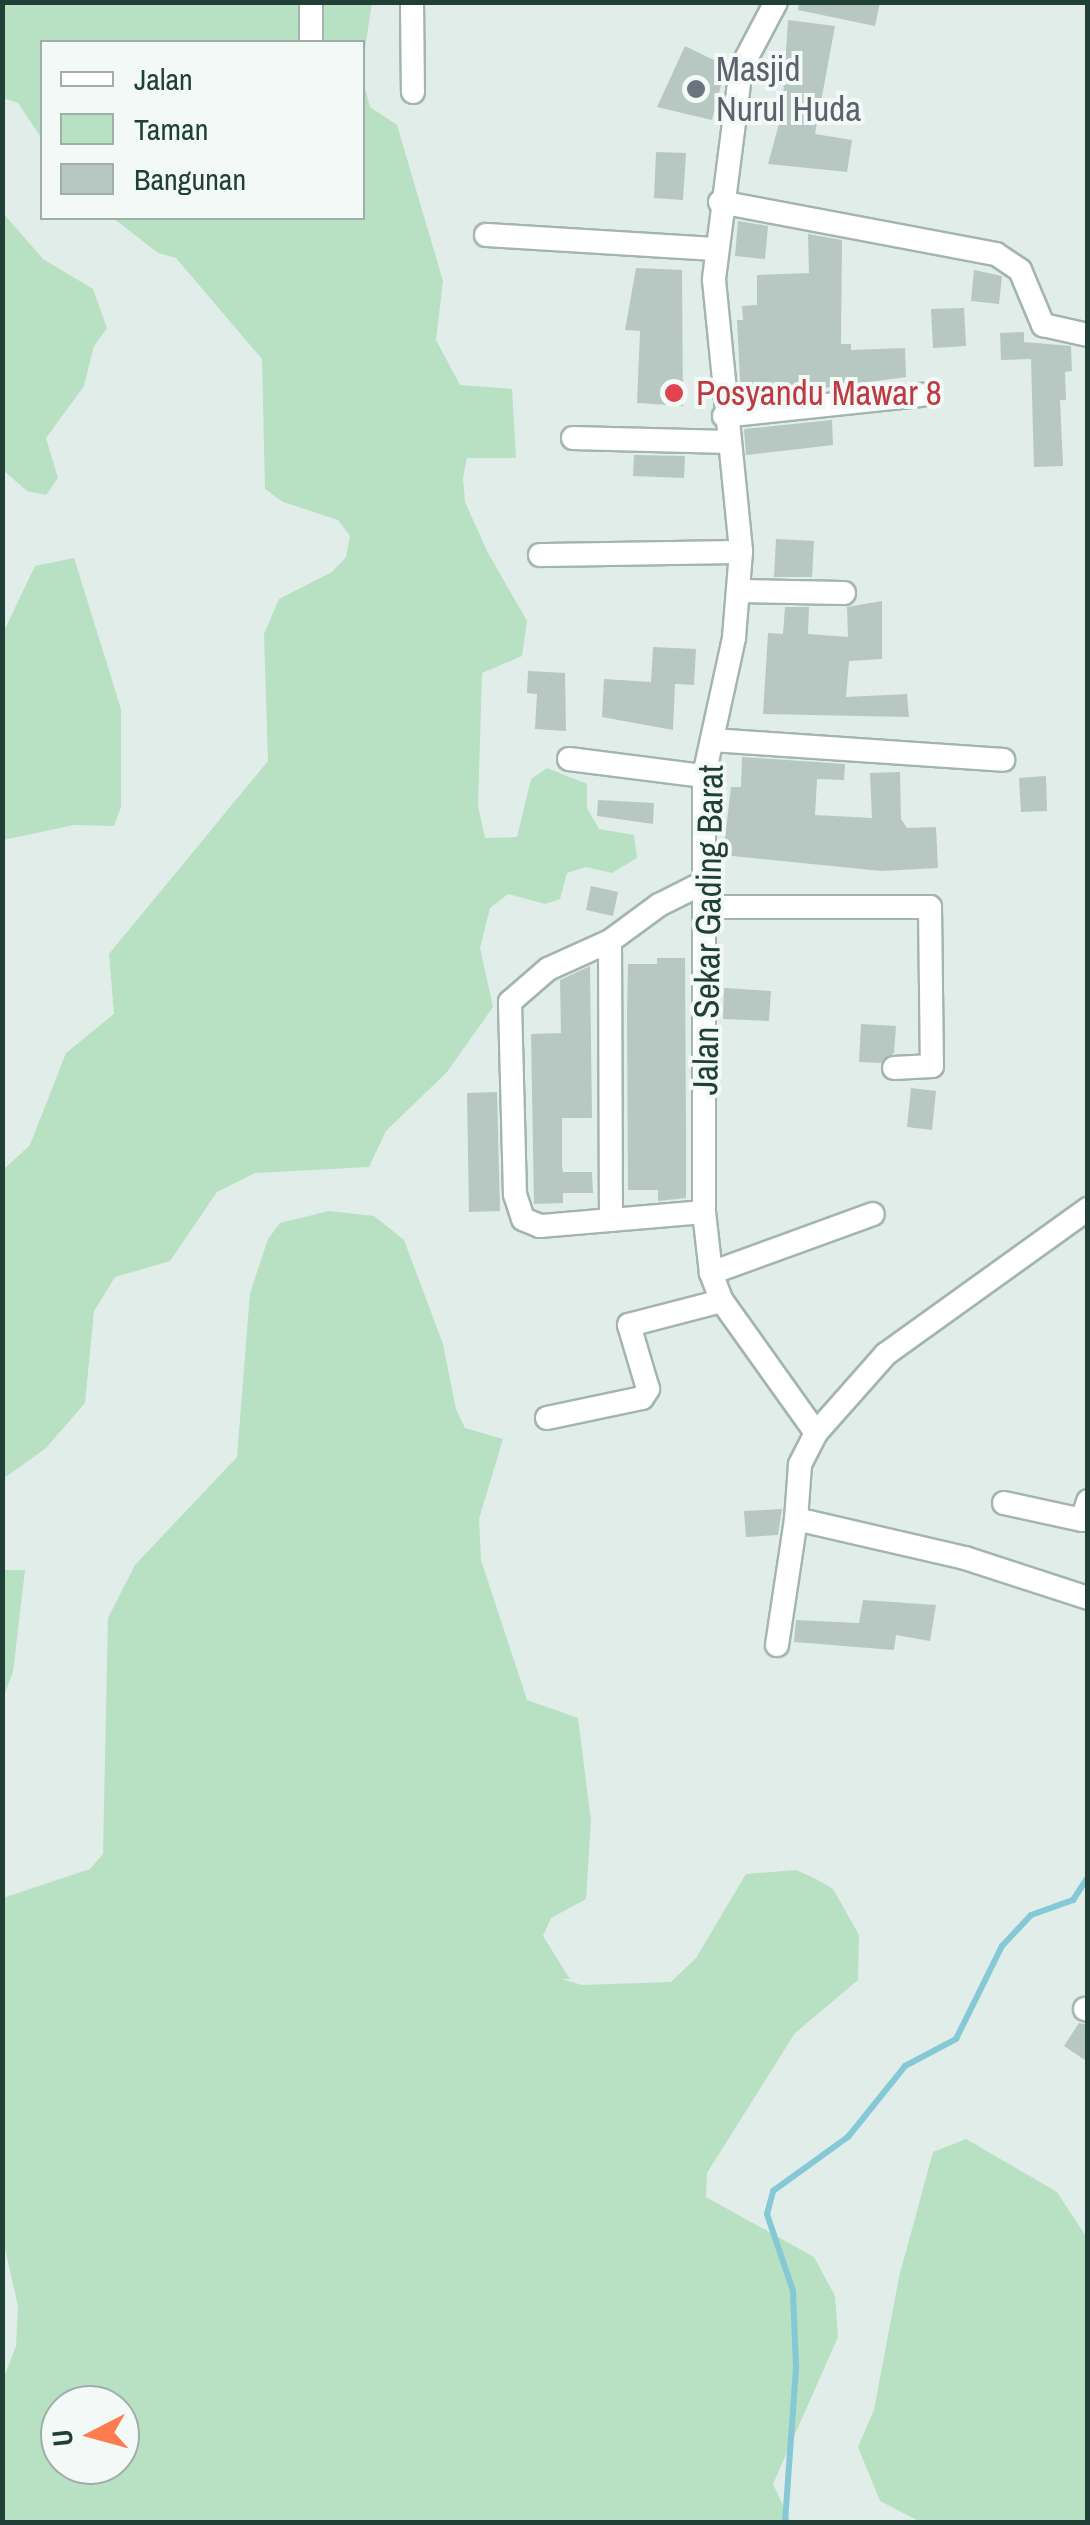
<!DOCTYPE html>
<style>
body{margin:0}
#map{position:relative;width:1090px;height:2525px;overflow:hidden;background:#e1ede8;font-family:"Archivo Narrow",sans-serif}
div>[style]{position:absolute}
.green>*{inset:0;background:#b8e0c3}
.stream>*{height:6px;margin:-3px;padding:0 3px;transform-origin:3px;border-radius:3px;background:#85c9d6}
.building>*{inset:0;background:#b6c8c1}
.roads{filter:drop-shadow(2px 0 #a3b5af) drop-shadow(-2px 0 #a3b5af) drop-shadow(0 2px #a3b5af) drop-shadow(0 -2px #a3b5af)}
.minor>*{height:22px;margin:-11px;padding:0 11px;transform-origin:11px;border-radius:11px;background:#fff}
.dots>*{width:28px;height:28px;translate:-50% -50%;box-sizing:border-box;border:5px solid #f2f9f6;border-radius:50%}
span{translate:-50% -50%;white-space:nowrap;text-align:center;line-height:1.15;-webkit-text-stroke:8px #f2f9f6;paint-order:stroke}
.worship-label{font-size:35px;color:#5b616d}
.left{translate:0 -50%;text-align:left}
.health-label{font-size:35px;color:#be3a42}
.street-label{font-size:35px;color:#203f37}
.frame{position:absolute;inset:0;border:5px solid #203f37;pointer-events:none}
.legend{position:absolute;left:40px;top:40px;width:325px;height:180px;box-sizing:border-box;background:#f2f9f6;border:2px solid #9eafaa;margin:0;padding:12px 18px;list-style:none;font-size:30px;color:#203f37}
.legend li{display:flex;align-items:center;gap:20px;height:50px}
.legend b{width:50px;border:2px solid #9eafaa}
.north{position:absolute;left:40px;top:2385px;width:100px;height:100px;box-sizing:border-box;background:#f2f9f6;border:2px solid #9eafaa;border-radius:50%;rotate:264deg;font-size:28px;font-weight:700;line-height:40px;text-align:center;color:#203f37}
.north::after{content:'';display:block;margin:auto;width:35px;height:45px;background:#fd7c50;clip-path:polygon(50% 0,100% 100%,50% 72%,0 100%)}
</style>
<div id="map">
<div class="green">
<div style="clip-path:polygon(372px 2px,363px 62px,362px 42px,42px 42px,42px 139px,18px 103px,3px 98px,3px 3px)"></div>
<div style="clip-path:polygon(363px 80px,370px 107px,397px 125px,443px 281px,436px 340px,460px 385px,512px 389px,516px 458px,467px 458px,463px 477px,465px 502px,488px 553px,527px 621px,522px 656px,482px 673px,478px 806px,485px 838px,517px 837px,531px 779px,547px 768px,587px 784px,587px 808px,599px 829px,634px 835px,637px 858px,612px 873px,586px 867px,567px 873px,560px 899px,545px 904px,508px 894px,490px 908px,480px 948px,493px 1007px,447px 1072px,386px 1131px,369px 1167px,255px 1173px,217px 1192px,170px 1261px,115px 1277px,94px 1311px,85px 1403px,46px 1448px,3px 1479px,3px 1170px,30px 1145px,66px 1053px,114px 1014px,109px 954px,268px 761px,264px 634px,279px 599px,332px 572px,346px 557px,350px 536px,338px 520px,283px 502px,265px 489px,262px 359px,176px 258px,158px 253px,113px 218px,362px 218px)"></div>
<div style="clip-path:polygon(3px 213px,43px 259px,93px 289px,107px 328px,94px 346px,84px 386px,46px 438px,58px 478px,46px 495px,27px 491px,3px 470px)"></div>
<div style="clip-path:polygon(74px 558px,121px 709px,121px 807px,114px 826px,74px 825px,3px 840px,3px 633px,35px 566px)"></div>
<div style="clip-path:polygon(evenodd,329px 1211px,374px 1216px,404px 1240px,443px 1344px,456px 1409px,465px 1428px,503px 1439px,479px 1519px,481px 1560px,527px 1700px,578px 1718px,591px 1821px,586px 1899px,551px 1918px,543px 1936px,570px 1979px,562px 1979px,582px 1985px,671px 1982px,696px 1958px,746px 1874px,796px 1870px,816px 1879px,833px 1889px,859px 1935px,858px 1980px,795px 2033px,707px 2173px,706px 2197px,814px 2257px,835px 2296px,838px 2337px,773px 2484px,791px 2522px,3px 2522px,3px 2380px,16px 2346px,18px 2306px,2px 2235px,3px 1898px,90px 1869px,103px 1854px,108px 1618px,135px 1565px,237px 1457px,250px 1293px,268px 1239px,280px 1223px,329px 1211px,120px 2405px,120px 2465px,60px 2465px,60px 2405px,120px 2405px)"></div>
<div style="clip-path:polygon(3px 1570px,25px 1570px,13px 1672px,3px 1698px)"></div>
<div style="clip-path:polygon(966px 2139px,1057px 2192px,1087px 2238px,1087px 2522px,921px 2522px,880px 2501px,858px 2447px,874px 2410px,899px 2277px,933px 2152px)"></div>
</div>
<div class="stream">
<div style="left:785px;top:2522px;width:155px;rotate:-85.9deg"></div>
<div style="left:796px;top:2367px;width:76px;rotate:-92.3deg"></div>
<div style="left:793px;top:2291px;width:81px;rotate:-108.7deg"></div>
<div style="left:767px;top:2214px;width:24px;rotate:-75deg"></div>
<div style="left:773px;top:2191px;width:92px;rotate:-35.8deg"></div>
<div style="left:848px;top:2137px;width:91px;rotate:-51.2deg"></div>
<div style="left:905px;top:2066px;width:58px;rotate:-27.9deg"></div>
<div style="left:956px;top:2039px;width:104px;rotate:-63.7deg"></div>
<div style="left:1002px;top:1946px;width:42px;rotate:-46.9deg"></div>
<div style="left:1031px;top:1915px;width:45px;rotate:-19.7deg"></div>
<div style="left:1073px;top:1900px;width:27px;rotate:-57deg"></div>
</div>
<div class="building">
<div style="clip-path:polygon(799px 2px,880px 2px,875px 26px,798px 10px)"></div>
<div style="clip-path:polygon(788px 20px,835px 26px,815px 134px,852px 140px,847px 172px,768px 164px,782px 113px)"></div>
<div style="clip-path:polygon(685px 46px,726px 66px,712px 120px,657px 107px)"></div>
<div style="clip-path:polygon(656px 152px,686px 153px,683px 200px,654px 198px)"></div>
<div style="clip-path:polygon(738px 221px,768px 226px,765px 259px,735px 256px)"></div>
<div style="clip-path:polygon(808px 234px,842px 240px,841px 344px,851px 344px,851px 350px,905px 348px,906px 377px,741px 399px,737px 320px,743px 320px,742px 306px,757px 305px,757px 275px,809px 273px)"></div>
<div style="clip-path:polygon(636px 268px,682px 270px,683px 406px,637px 403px,640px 331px,625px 330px)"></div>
<div style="clip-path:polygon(974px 270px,1002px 276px,999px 304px,971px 301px)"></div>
<div style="clip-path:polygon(964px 308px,966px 346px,933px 348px,931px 309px)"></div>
<div style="clip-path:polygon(1024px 332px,1024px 342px,1071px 346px,1072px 371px,1065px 372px,1066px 400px,1060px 400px,1063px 466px,1034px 467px,1031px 359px,1001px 360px,1000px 333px)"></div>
<div style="clip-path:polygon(832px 420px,833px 445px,746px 455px,744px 429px)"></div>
<div style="clip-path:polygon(634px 455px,685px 456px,684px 478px,633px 476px)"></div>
<div style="clip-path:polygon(776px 539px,814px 541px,812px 577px,774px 577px)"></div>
<div style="clip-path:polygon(882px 601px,882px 659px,849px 661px,846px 697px,907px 694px,909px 717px,763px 714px,768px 633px,783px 634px,785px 607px,809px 607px,808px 634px,848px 637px,847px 607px)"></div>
<div style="clip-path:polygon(653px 647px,696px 649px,694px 685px,675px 684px,673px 730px,602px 717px,604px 679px,651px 682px)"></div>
<div style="clip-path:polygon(528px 671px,565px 673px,566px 731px,535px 729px,537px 694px,527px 693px)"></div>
<div style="clip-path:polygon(742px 757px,845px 764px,844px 780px,817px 779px,815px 815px,872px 818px,870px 773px,900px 772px,901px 819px,907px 828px,936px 827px,938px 868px,881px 871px,723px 855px,731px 787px,741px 787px)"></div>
<div style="clip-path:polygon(1046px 776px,1047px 811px,1021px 812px,1019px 778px)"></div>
<div style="clip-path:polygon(598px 800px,654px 803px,653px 824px,597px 816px)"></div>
<div style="clip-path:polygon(591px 886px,618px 892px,613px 916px,586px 910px)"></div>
<div style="clip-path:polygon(657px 958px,685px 958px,686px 1129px,686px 1198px,658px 1201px,658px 1190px,628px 1190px,627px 1012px,628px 964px,657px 964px)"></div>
<div style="clip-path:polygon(590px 966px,592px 1118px,562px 1118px,562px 1165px,563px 1172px,592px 1172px,593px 1193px,563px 1193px,563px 1203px,534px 1204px,531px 1034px,561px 1033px,560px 980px)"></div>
<div style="clip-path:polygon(724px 988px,771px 991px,769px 1021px,723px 1019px)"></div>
<div style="clip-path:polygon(861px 1024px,896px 1026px,894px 1053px,880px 1063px,859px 1062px)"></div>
<div style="clip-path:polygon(911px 1088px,936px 1091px,932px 1130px,907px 1127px)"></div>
<div style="clip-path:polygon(497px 1092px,500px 1211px,469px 1212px,467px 1093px)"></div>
<div style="clip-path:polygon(782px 1509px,778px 1535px,746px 1537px,744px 1511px)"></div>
<div style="clip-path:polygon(863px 1600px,936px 1605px,930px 1641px,896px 1635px,894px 1650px,794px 1642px,796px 1620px,859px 1623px)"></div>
<div style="clip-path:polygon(1079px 2023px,1088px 2025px,1088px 2062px,1064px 2046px)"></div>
</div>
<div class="roads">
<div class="minor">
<div style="left:412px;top:2px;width:90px;rotate:89.4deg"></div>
<div style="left:776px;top:2px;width:75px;rotate:117.9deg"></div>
<div style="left:741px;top:68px;width:214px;rotate:97.3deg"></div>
<div style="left:714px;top:280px;width:273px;rotate:84.3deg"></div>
<div style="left:741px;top:552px;width:86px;rotate:94.7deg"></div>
<div style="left:734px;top:638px;width:141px;rotate:102.3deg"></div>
<div style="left:704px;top:776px;width:436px;rotate:90deg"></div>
<div style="left:704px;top:1212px;width:61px;rotate:83.5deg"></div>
<div style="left:711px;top:1273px;width:30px;rotate:69deg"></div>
<div style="left:722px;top:1301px;width:162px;rotate:54.5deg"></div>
<div style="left:816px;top:1433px;width:106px;rotate:-48.5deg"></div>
<div style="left:886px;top:1354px;width:249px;rotate:-35.7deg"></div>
<div style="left:311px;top:42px;width:40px;rotate:-90deg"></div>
<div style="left:720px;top:202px;width:281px;rotate:10.7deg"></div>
<div style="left:996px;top:254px;width:29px;rotate:34deg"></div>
<div style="left:1020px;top:270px;width:60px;rotate:67.3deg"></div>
<div style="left:1043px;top:325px;width:46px;rotate:12.5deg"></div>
<div style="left:486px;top:235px;width:230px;rotate:3.5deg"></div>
<div style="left:724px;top:416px;width:198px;rotate:-6.1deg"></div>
<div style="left:573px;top:438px;width:155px;rotate:1.5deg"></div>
<div style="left:540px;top:555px;width:201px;rotate:-0.9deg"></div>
<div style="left:738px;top:591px;width:106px;rotate:1.1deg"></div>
<div style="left:712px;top:740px;width:292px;rotate:3.9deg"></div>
<div style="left:569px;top:759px;width:136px;rotate:7.2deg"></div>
<div style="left:706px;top:907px;width:224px"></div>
<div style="left:930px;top:907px;width:159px;rotate:89.3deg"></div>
<div style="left:932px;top:1066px;width:38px;rotate:177deg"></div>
<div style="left:610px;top:941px;width:279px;rotate:89.8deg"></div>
<div style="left:704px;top:1212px;width:165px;rotate:175.1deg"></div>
<div style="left:540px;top:1226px;width:18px;rotate:-158deg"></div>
<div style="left:523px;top:1219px;width:25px;rotate:-108deg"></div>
<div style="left:515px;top:1195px;width:193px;rotate:-91.5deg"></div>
<div style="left:510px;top:1002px;width:50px;rotate:-41deg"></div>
<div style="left:548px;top:969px;width:68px;rotate:-24.3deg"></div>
<div style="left:610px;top:941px;width:61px;rotate:-36.3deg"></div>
<div style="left:659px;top:905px;width:51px;rotate:-26.6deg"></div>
<div style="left:711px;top:1273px;width:172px;rotate:-20deg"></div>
<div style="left:547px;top:1418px;width:97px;rotate:-11.9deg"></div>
<div style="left:642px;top:1398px;width:11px;rotate:-56deg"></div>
<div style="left:648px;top:1389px;width:67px;rotate:-106.5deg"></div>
<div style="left:629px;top:1325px;width:96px;rotate:-14.5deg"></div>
<div style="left:816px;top:1433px;width:36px;rotate:117deg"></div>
<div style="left:800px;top:1465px;width:54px;rotate:94.2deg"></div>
<div style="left:796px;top:1519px;width:173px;rotate:13deg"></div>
<div style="left:965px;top:1558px;width:129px;rotate:18deg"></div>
<div style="left:1004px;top:1503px;width:80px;rotate:12.3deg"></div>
<div style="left:1082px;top:1520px;width:20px;rotate:-72deg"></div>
<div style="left:777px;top:1645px;width:127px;rotate:-81.4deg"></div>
<div style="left:1085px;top:2009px;width:3px;rotate:18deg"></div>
</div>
</div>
<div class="dots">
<div style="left:696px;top:89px;background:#6b7280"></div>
<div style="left:674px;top:393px;background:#e0444e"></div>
</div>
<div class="worship-label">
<span class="left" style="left:716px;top:89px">Masjid<br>Nurul Huda</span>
</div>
<div class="health-label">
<span class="left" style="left:696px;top:393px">Posyandu Mawar 8</span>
</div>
<div class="street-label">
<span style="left:708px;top:930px;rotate:-89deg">Jalan Sekar Gading Barat</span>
</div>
<div class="frame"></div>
<ul class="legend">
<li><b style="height:12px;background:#fff"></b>Jalan</li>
<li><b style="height:28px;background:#b8e0c3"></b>Taman</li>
<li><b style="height:28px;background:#b6c8c1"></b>Bangunan</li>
</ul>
<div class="north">U</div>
</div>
